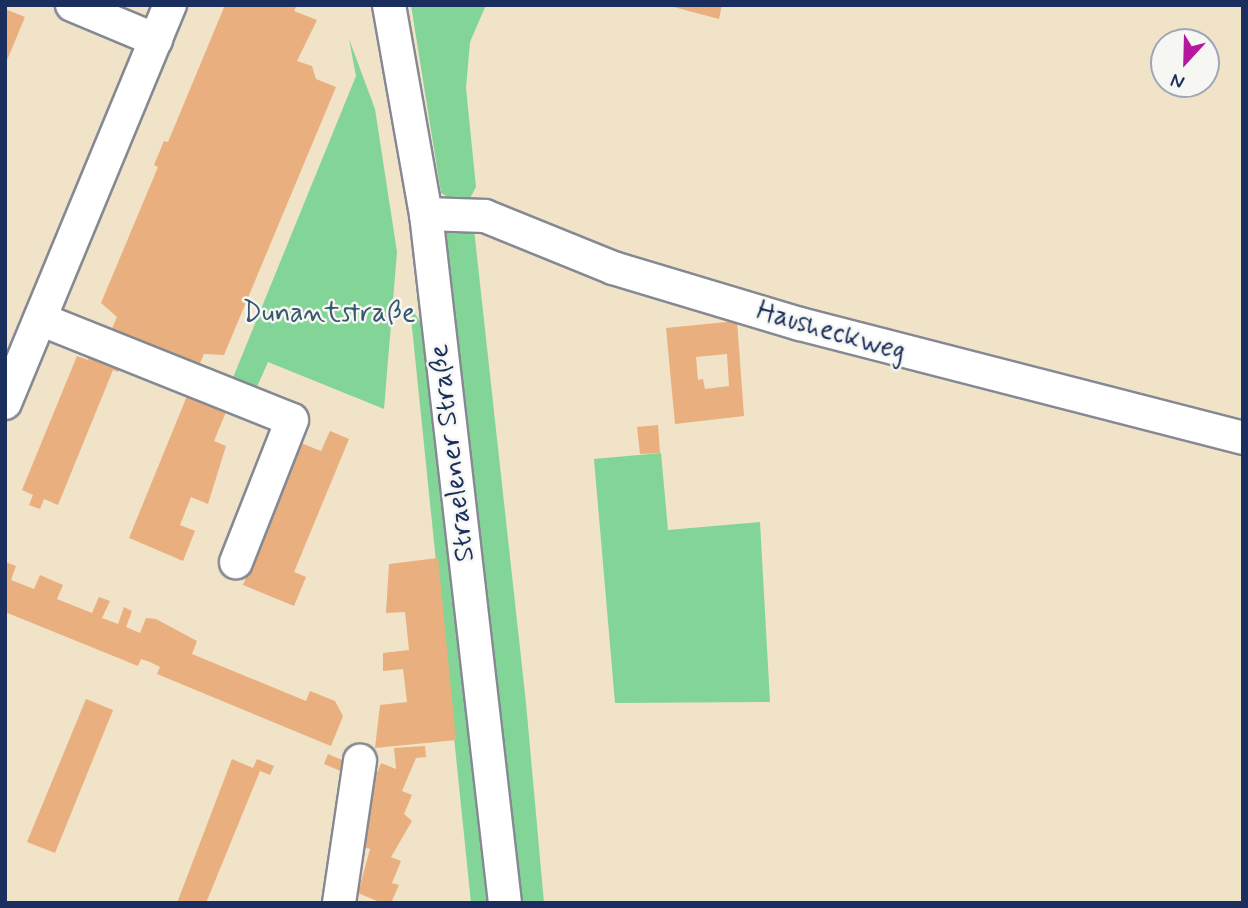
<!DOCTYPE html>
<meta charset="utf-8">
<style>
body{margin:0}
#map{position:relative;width:1248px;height:908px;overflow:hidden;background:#f0e3c8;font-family:Mynerve,sans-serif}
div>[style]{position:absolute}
.green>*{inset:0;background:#83d597}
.building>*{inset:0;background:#eaaf7e}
.roads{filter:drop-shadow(2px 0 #868993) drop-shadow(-2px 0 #868993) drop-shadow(0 2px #868993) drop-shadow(0 -2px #868993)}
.minor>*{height:32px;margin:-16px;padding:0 16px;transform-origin:16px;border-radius:16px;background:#fff}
span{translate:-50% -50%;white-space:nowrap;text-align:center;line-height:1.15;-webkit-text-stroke:5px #f6f6f2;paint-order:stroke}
.park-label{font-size:28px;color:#35586c}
.street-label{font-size:28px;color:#1b2f5e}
.frame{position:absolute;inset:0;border:7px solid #1b2f5e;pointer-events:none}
.north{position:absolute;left:1150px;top:28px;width:70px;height:70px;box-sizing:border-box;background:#f6f6f2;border:2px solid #9ea6b7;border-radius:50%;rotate:202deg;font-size:19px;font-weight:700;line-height:28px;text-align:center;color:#1b2f5e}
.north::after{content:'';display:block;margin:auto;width:24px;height:32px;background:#b5179e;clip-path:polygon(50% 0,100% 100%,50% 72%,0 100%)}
</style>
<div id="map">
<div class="green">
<div style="clip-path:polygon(411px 5px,486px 5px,470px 42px,466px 88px,476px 187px,469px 200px,455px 201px,441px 193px)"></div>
<div style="clip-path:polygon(349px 39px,375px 109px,397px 252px,384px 409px,268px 362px,256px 389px,230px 385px,356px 76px)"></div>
<div style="clip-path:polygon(473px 220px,526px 703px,544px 903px,514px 903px,446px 267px,444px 232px)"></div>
<div style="clip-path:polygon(410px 308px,425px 327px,488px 903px,471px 903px)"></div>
<div style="clip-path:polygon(661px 453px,668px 530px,760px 522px,770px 702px,615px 703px,594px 459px)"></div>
</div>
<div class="building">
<div style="clip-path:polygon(225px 5px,297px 5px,294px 11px,317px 20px,297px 61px,312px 66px,316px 79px,336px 87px,224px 355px,204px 354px,197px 370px,110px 333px,117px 317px,101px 303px,158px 167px,154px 165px,164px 141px,168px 142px)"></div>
<div style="clip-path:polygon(666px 5px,722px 5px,719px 19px)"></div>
<div style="clip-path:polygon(5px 9px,25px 17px,5px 65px)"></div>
<div style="clip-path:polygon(evenodd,737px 321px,744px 416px,675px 424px,666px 328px,737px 321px,727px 354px,729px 386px,705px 389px,703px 379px,698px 380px,696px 357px,727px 354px)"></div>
<div style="clip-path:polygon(92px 350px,122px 363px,118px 372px,113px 370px,58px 505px,44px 499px,40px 509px,29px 505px,33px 495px,22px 490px,77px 356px,88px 360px)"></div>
<div style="clip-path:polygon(187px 396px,226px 412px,214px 441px,226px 446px,208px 504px,191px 497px,180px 525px,195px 531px,183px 561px,129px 538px)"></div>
<div style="clip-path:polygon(658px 425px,660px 453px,640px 454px,637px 427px)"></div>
<div style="clip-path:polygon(330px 431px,349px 439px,294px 572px,306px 577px,294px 606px,243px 585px,301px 443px,321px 451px)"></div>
<div style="clip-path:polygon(438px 558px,456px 740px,375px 748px,380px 705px,407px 702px,403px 669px,383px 671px,383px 653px,409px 650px,405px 612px,386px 613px,389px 564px)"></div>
<div style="clip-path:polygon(5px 562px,16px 566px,11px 580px,34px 589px,40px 575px,63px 585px,57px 599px,92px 613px,99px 597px,110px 601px,102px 618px,118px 624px,124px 607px,132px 611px,126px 627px,140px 633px,146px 618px,156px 619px,197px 641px,192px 654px,306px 701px,310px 691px,335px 701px,343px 716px,331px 746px,157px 674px,160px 667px,150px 662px,141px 659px,138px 666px,5px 612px)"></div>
<div style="clip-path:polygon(86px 699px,113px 710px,55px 853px,27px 842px)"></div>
<div style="clip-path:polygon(425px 746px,426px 757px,416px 758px,402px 791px,412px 795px,404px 814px,412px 821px,391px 857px,401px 861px,392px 883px,399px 885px,391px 903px,382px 903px,358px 893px,370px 849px,360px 845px,369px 824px,363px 822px,372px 800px,367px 798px,381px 763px,396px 769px,394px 748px)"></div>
<div style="clip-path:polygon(328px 754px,347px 762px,343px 772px,324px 764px)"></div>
<div style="clip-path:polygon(232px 759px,253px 768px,257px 759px,274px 766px,270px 775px,260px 771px,206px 903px,177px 903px)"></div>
</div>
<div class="roads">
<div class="minor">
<div style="left:72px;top:5px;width:91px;rotate:22.6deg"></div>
<div style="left:389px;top:5px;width:212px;rotate:80deg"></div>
<div style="left:426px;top:214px;width:694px;rotate:83.46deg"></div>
<div style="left:426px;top:214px;width:59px;rotate:1.9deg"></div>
<div style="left:485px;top:216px;width:138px;rotate:22.1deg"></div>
<div style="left:613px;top:268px;width:195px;rotate:16.7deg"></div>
<div style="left:800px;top:324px;width:457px;rotate:14.4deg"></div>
<div style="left:40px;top:319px;width:271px;rotate:21.8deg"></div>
<div style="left:292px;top:420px;width:153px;rotate:111.5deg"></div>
<div style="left:5px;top:403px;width:431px;rotate:-67.5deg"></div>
<div style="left:339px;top:903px;width:144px;rotate:-81.6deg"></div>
</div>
</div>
<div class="park-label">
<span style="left:329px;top:314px">Dunantstraße</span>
</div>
<div class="street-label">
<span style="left:831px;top:332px;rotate:16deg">Hausheckweg</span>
<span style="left:453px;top:453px;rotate:-97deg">Straelener Straße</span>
</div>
<div class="frame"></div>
<div class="north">N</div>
</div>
